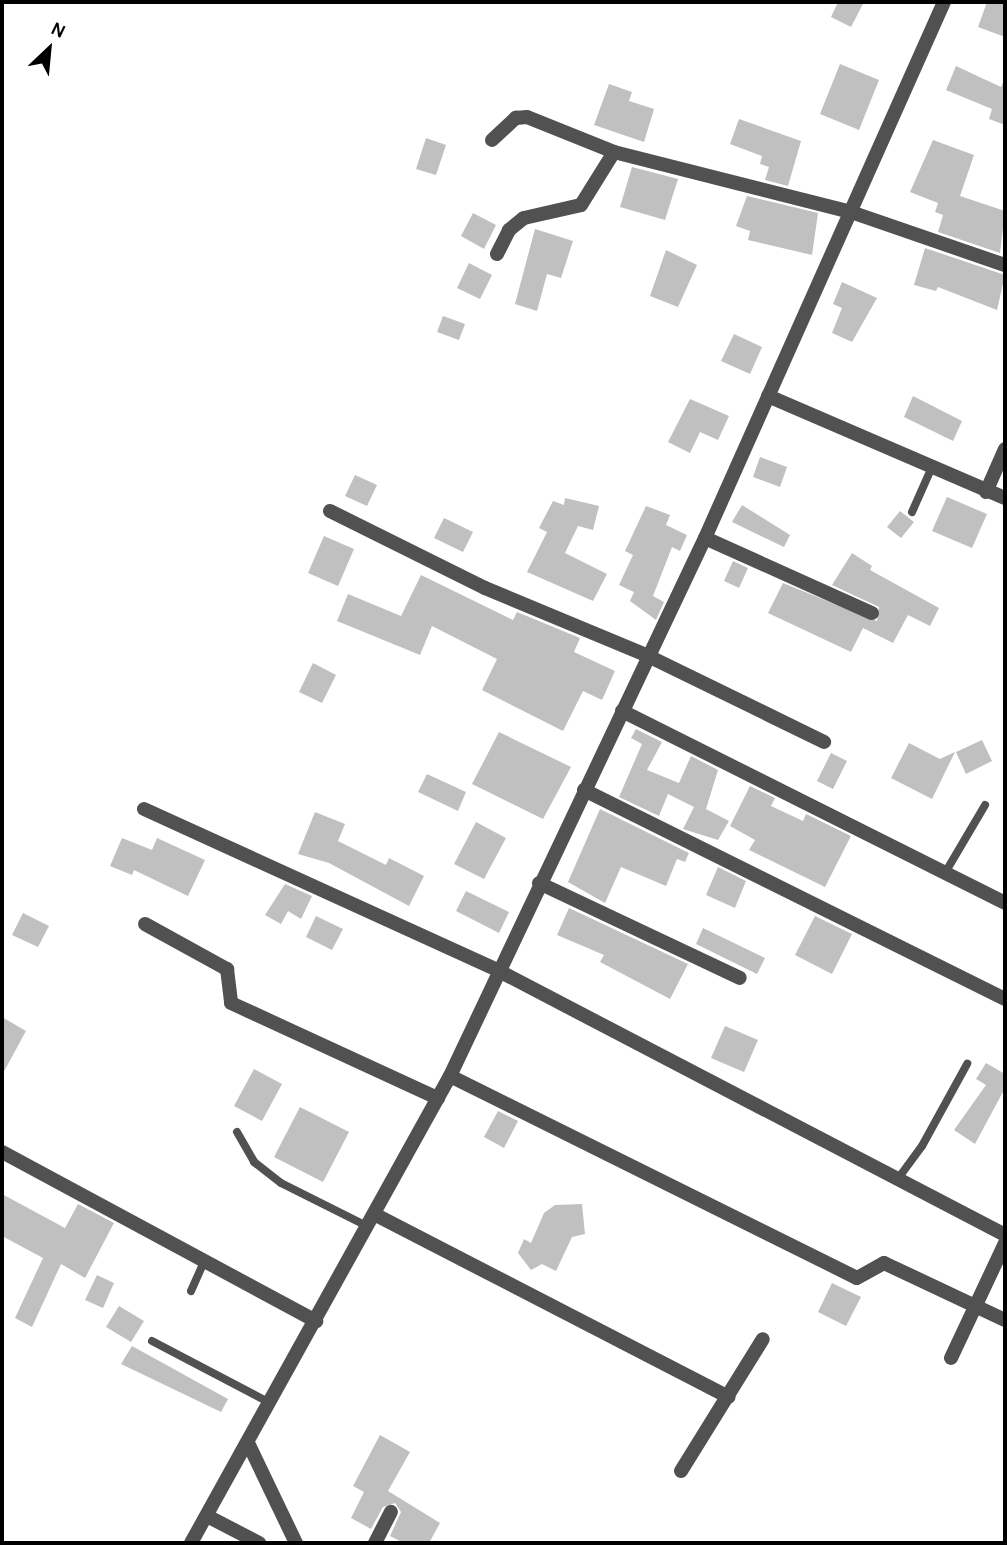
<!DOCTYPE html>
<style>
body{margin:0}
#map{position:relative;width:1007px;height:1545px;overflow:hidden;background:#fff;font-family:Karla,sans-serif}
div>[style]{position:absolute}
.building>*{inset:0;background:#c0c0c0}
.lane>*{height:8px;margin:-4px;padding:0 4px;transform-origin:4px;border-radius:4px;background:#515151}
.street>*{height:14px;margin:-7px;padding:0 7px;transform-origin:7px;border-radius:7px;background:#515151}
span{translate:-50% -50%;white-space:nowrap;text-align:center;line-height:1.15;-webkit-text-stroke:7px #fff;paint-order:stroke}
.frame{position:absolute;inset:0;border:4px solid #000;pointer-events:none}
.north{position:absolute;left:14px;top:14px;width:70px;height:70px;-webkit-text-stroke:5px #fff;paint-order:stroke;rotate:26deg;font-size:19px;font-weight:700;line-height:28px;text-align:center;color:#000}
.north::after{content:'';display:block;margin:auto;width:24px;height:32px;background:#000;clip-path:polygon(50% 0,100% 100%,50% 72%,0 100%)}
</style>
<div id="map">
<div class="building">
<div style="clip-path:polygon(838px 2px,864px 2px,851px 27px,831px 17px)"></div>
<div style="clip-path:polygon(987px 2px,1005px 2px,1005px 37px,978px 27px)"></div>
<div style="clip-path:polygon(840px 64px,879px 80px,859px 130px,820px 114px)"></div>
<div style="clip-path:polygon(956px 66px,1001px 87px,1005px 78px,1005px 125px,989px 119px,992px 109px,946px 90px)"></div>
<div style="clip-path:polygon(609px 84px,632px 92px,629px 101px,654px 109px,644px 142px,594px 125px)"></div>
<div style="clip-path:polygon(739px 119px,801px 141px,788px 186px,765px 180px,769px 167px,760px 164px,762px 156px,730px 144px)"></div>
<div style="clip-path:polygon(426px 138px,446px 145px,436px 175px,416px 169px)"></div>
<div style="clip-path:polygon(933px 140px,974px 155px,960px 196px,1005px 211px,1000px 253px,938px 232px,943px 215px,935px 212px,938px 203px,910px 192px)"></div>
<div style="clip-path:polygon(632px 167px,678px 179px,665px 220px,620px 207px)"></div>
<div style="clip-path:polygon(747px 196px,818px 213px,812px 255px,748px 240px,750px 231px,736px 226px)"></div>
<div style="clip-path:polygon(473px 213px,496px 225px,484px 249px,461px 236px)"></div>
<div style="clip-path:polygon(535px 229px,573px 241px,561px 278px,547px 274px,537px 311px,515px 304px)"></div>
<div style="clip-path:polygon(925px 248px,1005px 275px,997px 310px,938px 287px,936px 291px,914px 285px)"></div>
<div style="clip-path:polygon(666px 250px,697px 265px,678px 307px,650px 296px)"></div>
<div style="clip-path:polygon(469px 263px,492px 275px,480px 299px,457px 288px)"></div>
<div style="clip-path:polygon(842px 282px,877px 298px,852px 342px,832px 333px,842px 308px,833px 304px)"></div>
<div style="clip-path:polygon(443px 316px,465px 324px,459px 340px,437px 332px)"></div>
<div style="clip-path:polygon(734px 334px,762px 347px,750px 374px,721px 361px)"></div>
<div style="clip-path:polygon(913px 396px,962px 421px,953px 441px,904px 417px)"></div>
<div style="clip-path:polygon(690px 399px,729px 416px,718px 440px,700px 432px,690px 453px,668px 442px)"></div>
<div style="clip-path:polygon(760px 457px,787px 467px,780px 487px,753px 477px)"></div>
<div style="clip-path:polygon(355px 475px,377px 485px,367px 506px,345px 496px)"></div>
<div style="clip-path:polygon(947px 497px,987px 514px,972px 548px,932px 531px)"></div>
<div style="clip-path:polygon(565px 498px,599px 506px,593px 530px,578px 526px,565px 553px,607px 574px,593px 601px,527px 572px,547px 532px,539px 528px,553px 501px,564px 505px)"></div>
<div style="clip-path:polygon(742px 505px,790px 535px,784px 547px,732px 522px)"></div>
<div style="clip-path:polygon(646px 506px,670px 515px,666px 525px,687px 535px,680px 551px,672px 547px,653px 596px,664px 602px,656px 620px,630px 601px,634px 592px,619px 585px,633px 555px,625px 551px)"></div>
<div style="clip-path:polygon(900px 511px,914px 522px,901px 538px,887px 527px)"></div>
<div style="clip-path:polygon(444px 518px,473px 532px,463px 552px,434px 538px)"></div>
<div style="clip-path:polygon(324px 536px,354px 549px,338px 586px,308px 573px)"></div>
<div style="clip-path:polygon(852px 553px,872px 566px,870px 570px,939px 608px,930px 626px,908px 615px,893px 643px,863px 628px,851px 652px,768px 613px,783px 583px,877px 621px,879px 607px,832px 585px)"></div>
<div style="clip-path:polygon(733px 561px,748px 568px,739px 588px,724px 581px)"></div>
<div style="clip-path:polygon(421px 575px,513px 620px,517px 612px,580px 638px,574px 652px,615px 671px,602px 700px,583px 691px,563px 731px,482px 690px,497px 659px,432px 626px,420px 655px,337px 621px,348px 594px,401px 616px)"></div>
<div style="clip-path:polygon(313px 663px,336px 675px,322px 703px,299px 692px)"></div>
<div style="clip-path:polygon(636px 729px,662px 742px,647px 770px,679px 783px,691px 756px,718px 770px,706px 809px,729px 821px,718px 840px,683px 829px,694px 807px,668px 794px,659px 816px,619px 797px,642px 744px,631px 738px)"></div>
<div style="clip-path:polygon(499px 732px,571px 767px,543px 819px,472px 784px)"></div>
<div style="clip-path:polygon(982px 740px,992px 761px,966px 774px,956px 752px)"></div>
<div style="clip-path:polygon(909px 743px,940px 759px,955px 752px,932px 799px,891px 778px)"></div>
<div style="clip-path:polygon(831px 753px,847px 761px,833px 789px,817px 781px)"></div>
<div style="clip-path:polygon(427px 774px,466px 792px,458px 811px,418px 792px)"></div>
<div style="clip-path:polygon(750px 786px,775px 798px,771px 806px,803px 821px,806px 814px,851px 836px,825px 887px,749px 850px,755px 840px,730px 826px)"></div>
<div style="clip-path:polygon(600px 809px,689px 853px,685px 862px,677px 859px,666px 886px,621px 867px,605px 903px,568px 882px)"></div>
<div style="clip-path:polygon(315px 812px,345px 824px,338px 841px,386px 865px,389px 858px,424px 876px,409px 906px,329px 863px,298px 854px)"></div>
<div style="clip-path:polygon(476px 822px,506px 838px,484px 879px,454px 864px)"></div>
<div style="clip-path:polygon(122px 838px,152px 850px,157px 838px,205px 860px,188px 896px,134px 870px,132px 875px,110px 866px)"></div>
<div style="clip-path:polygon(718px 867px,746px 881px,735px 908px,706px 895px)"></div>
<div style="clip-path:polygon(285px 884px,312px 896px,301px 919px,288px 911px,281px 924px,265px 915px)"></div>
<div style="clip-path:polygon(466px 891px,509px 912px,499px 933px,456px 911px)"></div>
<div style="clip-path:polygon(569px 908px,688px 964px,670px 999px,600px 962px,604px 955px,557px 935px)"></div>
<div style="clip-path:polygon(23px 913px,49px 926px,38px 947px,12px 935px)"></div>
<div style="clip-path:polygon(316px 916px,343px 929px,332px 950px,306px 937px)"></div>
<div style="clip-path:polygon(815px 916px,852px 934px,832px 974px,795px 955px)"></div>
<div style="clip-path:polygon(703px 928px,765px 958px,757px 974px,696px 944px)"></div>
<div style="clip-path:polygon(2px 1017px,26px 1031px,2px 1075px)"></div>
<div style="clip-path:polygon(725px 1026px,758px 1040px,744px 1072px,711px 1058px)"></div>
<div style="clip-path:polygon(986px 1063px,1005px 1074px,1005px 1088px,975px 1144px,954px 1130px,986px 1085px,976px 1079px)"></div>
<div style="clip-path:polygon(254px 1069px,282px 1084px,262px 1121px,234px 1106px)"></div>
<div style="clip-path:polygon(300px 1107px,349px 1132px,323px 1182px,274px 1157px)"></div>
<div style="clip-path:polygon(498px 1111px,518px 1121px,504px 1148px,484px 1137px)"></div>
<div style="clip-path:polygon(2px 1194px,65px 1228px,78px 1204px,114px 1223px,85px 1278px,61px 1264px,32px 1327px,15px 1318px,43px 1258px,2px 1236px)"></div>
<div style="clip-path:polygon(582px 1204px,585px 1234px,572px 1237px,556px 1271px,542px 1264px,531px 1270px,518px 1253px,524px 1239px,531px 1243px,544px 1213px,555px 1205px)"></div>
<div style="clip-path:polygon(97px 1275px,114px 1283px,103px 1308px,85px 1300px)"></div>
<div style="clip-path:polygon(832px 1283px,861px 1297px,846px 1326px,818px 1312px)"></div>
<div style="clip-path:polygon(119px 1306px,144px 1321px,131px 1342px,106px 1327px)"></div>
<div style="clip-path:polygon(132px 1346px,228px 1399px,221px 1412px,121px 1364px)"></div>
<div style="clip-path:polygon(380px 1435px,410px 1452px,388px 1491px,440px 1523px,429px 1543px,404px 1543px,390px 1536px,401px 1512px,395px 1503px,383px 1507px,371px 1529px,351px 1518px,364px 1492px,353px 1486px)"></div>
</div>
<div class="lane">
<div style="left:912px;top:512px;width:49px;rotate:-66deg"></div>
<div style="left:945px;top:873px;width:79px;rotate:-59.5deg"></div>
<div style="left:237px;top:1132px;width:34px;rotate:60deg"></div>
<div style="left:254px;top:1162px;width:34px;rotate:38deg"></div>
<div style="left:281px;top:1183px;width:96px;rotate:26.6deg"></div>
<div style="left:897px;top:1180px;width:42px;rotate:-53.7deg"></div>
<div style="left:922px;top:1146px;width:94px;rotate:-61.2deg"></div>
<div style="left:191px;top:1291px;width:34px;rotate:-66deg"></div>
<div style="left:152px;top:1341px;width:133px;rotate:27.7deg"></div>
</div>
<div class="street">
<div style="left:492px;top:140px;width:33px;rotate:-43deg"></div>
<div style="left:516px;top:118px;width:11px;rotate:-5deg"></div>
<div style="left:527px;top:117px;width:94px;rotate:21.9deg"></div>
<div style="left:614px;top:152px;width:241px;rotate:14.2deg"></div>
<div style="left:848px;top:211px;width:166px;rotate:19deg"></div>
<div style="left:497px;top:254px;width:27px;rotate:-63deg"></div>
<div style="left:509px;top:230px;width:19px;rotate:-39deg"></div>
<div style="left:524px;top:218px;width:58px;rotate:-12.8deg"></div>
<div style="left:581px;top:205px;width:62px;rotate:-58.1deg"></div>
<div style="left:768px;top:396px;width:258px;rotate:23.3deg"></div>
<div style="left:986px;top:492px;width:47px;rotate:-66.2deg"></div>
<div style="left:330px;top:511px;width:173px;rotate:26.4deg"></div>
<div style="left:485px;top:588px;width:177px;rotate:22.6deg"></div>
<div style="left:648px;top:656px;width:196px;rotate:26deg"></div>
<div style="left:705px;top:538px;width:183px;rotate:24.2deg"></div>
<div style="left:622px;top:711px;width:428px;rotate:26.6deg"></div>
<div style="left:584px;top:790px;width:470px;rotate:26.4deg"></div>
<div style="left:144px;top:809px;width:390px;rotate:24.5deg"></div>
<div style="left:499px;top:971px;width:571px;rotate:27.55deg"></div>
<div style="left:539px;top:883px;width:222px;rotate:25.3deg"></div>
<div style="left:145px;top:924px;width:94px;rotate:28.8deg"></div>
<div style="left:227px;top:969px;width:34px;rotate:83deg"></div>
<div style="left:231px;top:1003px;width:228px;rotate:24.7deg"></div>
<div style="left:450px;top:1076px;width:454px;rotate:26.4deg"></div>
<div style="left:857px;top:1278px;width:31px;rotate:-29deg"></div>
<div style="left:884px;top:1263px;width:134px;rotate:25.2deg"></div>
<div style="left:2px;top:1152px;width:357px;rotate:28.3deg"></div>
<div style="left:374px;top:1214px;width:399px;rotate:27.3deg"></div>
<div style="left:951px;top:1358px;width:127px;rotate:-64.8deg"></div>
<div style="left:249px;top:1445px;width:109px;rotate:64.4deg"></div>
<div style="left:681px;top:1471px;width:155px;rotate:-58.2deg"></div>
<div style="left:207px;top:1516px;width:59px;rotate:27.4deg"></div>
<div style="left:191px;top:1543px;width:534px;rotate:-60.99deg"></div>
<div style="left:450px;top:1076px;width:595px;rotate:-64.64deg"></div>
<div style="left:705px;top:538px;width:587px;rotate:-65.97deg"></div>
<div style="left:375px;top:1543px;width:35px;rotate:-63deg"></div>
</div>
<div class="frame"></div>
<div class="north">N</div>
</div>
